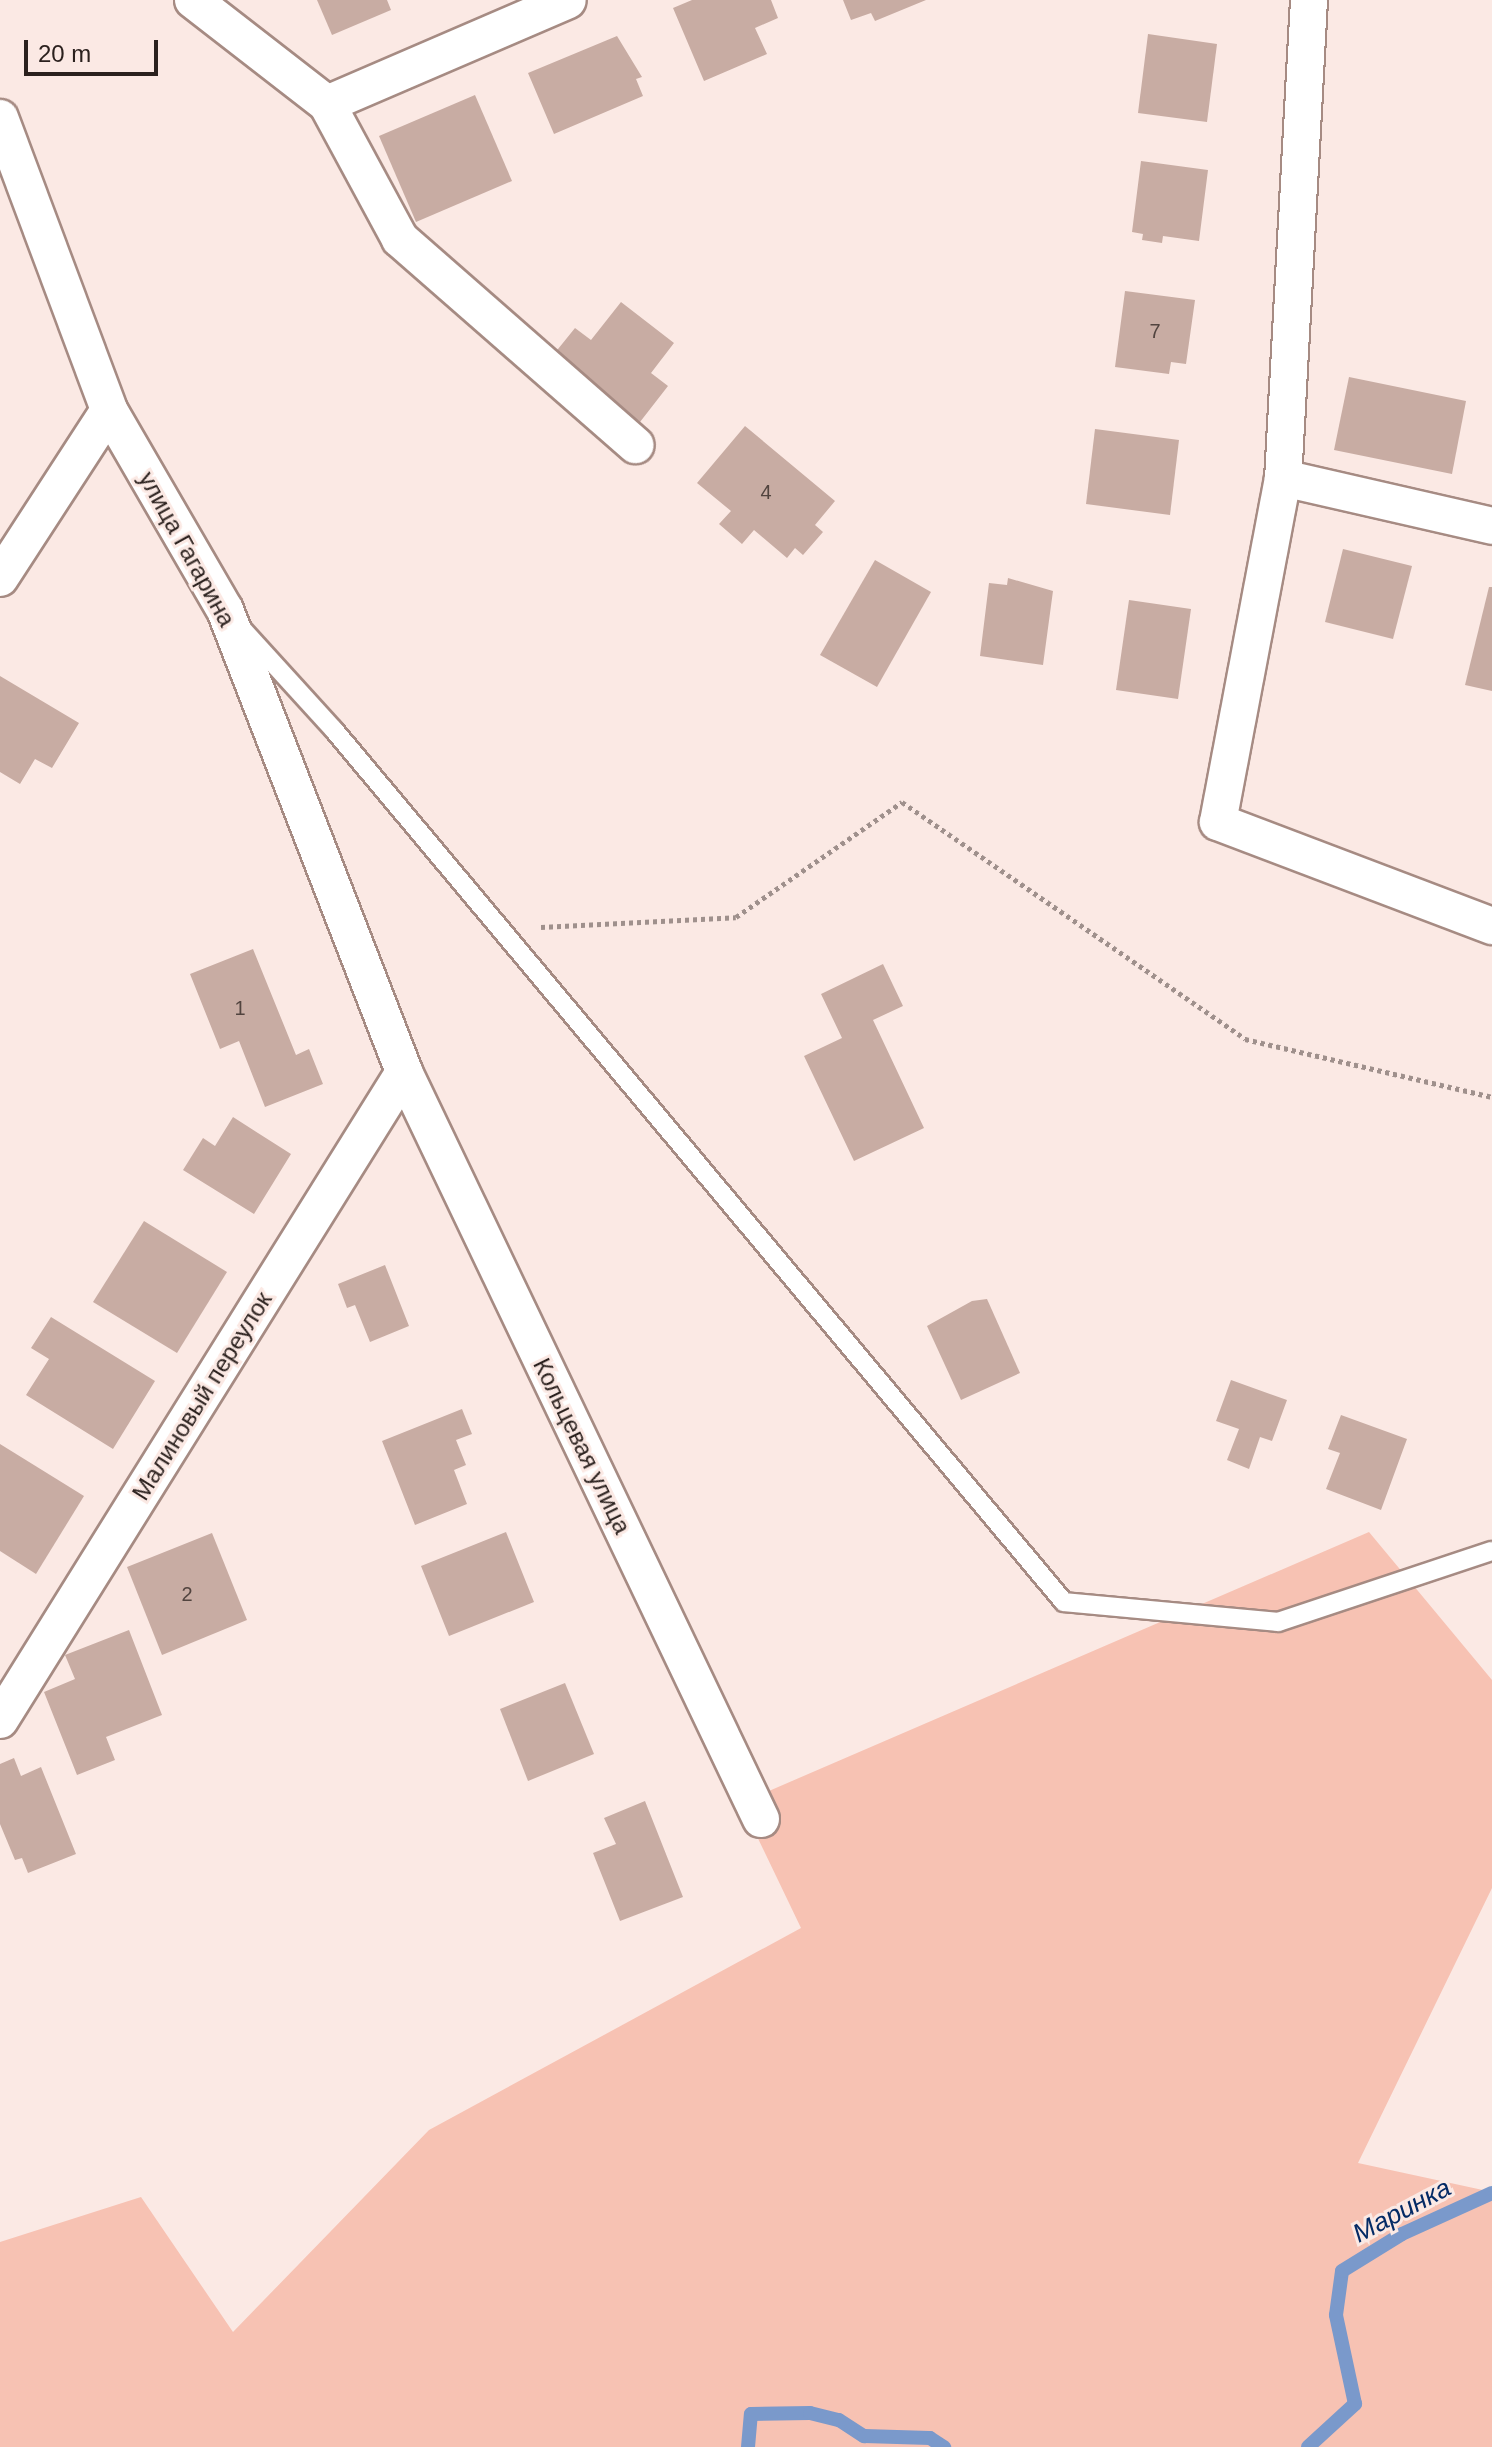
<!DOCTYPE html>
<meta charset="utf-8">
<style>
body{margin:0}
#map{position:relative;width:1492px;height:2447px;overflow:hidden;background:#fbe9e4;font-family:Arial,sans-serif}
div>[style]{position:absolute}
.green>*{inset:0;background:#f7c2b3}
.stream>*{height:14px;margin:-7px;padding:0 7px;transform-origin:7px;border-radius:7px;background:#7a99cb}
.building>*{inset:0;background:#c8aca3}
.path>*{height:5px;margin-top:-2.5px;transform-origin:0;background:repeating-linear-gradient(90deg,#9f908c 0 4px,transparent 0 8px)}
.roads{filter:drop-shadow(2px 0 #a68b83) drop-shadow(-2px 0 #a68b83) drop-shadow(0 2px #a68b83) drop-shadow(0 -2px #a68b83)}
.lane>*{height:18px;margin:-9px;padding:0 9px;transform-origin:9px;border-radius:9px;background:#fff}
.street>*{height:36px;margin:-18px;padding:0 18px;transform-origin:18px;border-radius:18px;background:#fff}
span{translate:-50% -50%;white-space:nowrap;text-align:center;line-height:1.15;-webkit-text-stroke:6px #fbe9e4;paint-order:stroke}
.number-label{font-size:20px;color:#52443f}
.number-label span{-webkit-text-stroke-width:0}
.street-label{font-size:24px;color:#2b211e}
.water-label{font-size:26px;color:#042a65;font-style:italic}
.scale{position:absolute;left:24px;top:40px;width:134px;height:36px;box-sizing:border-box;border:4px solid #2b211e;border-top:0;padding-left:10px;font-size:24px;line-height:28px;white-space:nowrap;color:#2b211e;-webkit-text-stroke:6px #fbe9e4;paint-order:stroke}
</style>
<div id="map">
<div class="green">
<div style="clip-path:polygon(1369px 1532px,1492px 1680px,1492px 1888px,1358px 2163px,1492px 2192px,1492px 2447px,0 2447px,0 2242px,141px 2197px,233px 2332px,429px 2130px,801px 1928px,741px 1803px)"></div>
</div>
<div class="stream">
<div style="left:748px;top:2447px;width:33px;rotate:-85deg"></div>
<div style="left:751px;top:2414px;width:59px;rotate:-1deg"></div>
<div style="left:810px;top:2413px;width:30px;rotate:14deg"></div>
<div style="left:839px;top:2420px;width:30px;rotate:33deg"></div>
<div style="left:864px;top:2436px;width:66px;rotate:1.7deg"></div>
<div style="left:930px;top:2438px;width:17px;rotate:33deg"></div>
<div style="left:1308px;top:2447px;width:64px;rotate:-42.5deg"></div>
<div style="left:1355px;top:2404px;width:91px;rotate:-102.1deg"></div>
<div style="left:1336px;top:2315px;width:44px;rotate:-82.2deg"></div>
<div style="left:1342px;top:2271px;width:70px;rotate:-31.7deg"></div>
<div style="left:1402px;top:2234px;width:99px;rotate:-24.5deg"></div>
</div>
<div class="building">
<div style="clip-path:polygon(317px 0,387px 0,391px 10px,332px 35px)"></div>
<div style="clip-path:polygon(692px 0,771px 0,778px 18px,755px 28px,767px 54px,704px 81px,673px 8px)"></div>
<div style="clip-path:polygon(843px 0,926px 0,875px 21px,871px 13px,851px 20px)"></div>
<div style="clip-path:polygon(1148px 34px,1217px 44px,1207px 122px,1138px 113px)"></div>
<div style="clip-path:polygon(617px 36px,642px 77px,636px 79px,643px 96px,554px 134px,528px 73px)"></div>
<div style="clip-path:polygon(475px 95px,512px 181px,416px 222px,379px 136px)"></div>
<div style="clip-path:polygon(1141px 161px,1208px 170px,1199px 241px,1163px 236px,1162px 243px,1142px 240px,1143px 234px,1132px 232px)"></div>
<div style="clip-path:polygon(1125px 291px,1195px 300px,1186px 364px,1171px 362px,1169px 374px,1115px 367px)"></div>
<div style="clip-path:polygon(621px 302px,674px 343px,651px 373px,668px 386px,640px 422px,554px 354px,575px 328px,591px 340px)"></div>
<div style="clip-path:polygon(1349px 377px,1466px 401px,1452px 474px,1334px 450px)"></div>
<div style="clip-path:polygon(745px 426px,835px 501px,815px 525px,823px 532px,803px 555px,795px 548px,787px 558px,754px 530px,742px 544px,719px 524px,731px 511px,697px 483px)"></div>
<div style="clip-path:polygon(1095px 429px,1179px 440px,1170px 515px,1086px 504px)"></div>
<div style="clip-path:polygon(1343px 549px,1412px 566px,1393px 639px,1325px 622px)"></div>
<div style="clip-path:polygon(875px 560px,931px 592px,877px 687px,820px 655px)"></div>
<div style="clip-path:polygon(1008px 578px,1053px 591px,1043px 665px,980px 656px,989px 583px,1007px 585px)"></div>
<div style="clip-path:polygon(1489px 587px,1492px 587px,1492px 691px,1465px 685px)"></div>
<div style="clip-path:polygon(1129px 600px,1191px 609px,1178px 699px,1116px 690px)"></div>
<div style="clip-path:polygon(0 676px,79px 723px,52px 768px,35px 759px,20px 784px,0 772px)"></div>
<div style="clip-path:polygon(253px 949px,296px 1055px,309px 1049px,323px 1084px,265px 1107px,239px 1041px,220px 1049px,190px 974px)"></div>
<div style="clip-path:polygon(883px 964px,903px 1006px,873px 1020px,924px 1128px,854px 1161px,804px 1056px,842px 1038px,821px 994px)"></div>
<div style="clip-path:polygon(233px 1117px,291px 1154px,254px 1214px,183px 1170px,203px 1138px,215px 1146px)"></div>
<div style="clip-path:polygon(144px 1221px,227px 1272px,177px 1353px,93px 1302px)"></div>
<div style="clip-path:polygon(385px 1265px,409px 1326px,370px 1342px,355px 1305px,347px 1308px,338px 1284px)"></div>
<div style="clip-path:polygon(987px 1299px,1020px 1373px,961px 1400px,927px 1326px,972px 1301px)"></div>
<div style="clip-path:polygon(51px 1317px,155px 1381px,113px 1449px,26px 1395px,49px 1359px,31px 1348px)"></div>
<div style="clip-path:polygon(1231px 1380px,1287px 1400px,1272px 1441px,1260px 1437px,1249px 1469px,1227px 1460px,1239px 1429px,1216px 1421px)"></div>
<div style="clip-path:polygon(462px 1409px,472px 1434px,456px 1440px,466px 1465px,454px 1470px,467px 1504px,415px 1525px,382px 1441px)"></div>
<div style="clip-path:polygon(1341px 1415px,1407px 1439px,1381px 1510px,1326px 1489px,1340px 1453px,1328px 1449px)"></div>
<div style="clip-path:polygon(0 1444px,84px 1496px,36px 1574px,0 1551px)"></div>
<div style="clip-path:polygon(506px 1532px,534px 1602px,449px 1636px,421px 1566px)"></div>
<div style="clip-path:polygon(212px 1533px,247px 1620px,162px 1655px,127px 1567px)"></div>
<div style="clip-path:polygon(129px 1630px,162px 1715px,106px 1737px,115px 1760px,77px 1775px,44px 1692px,75px 1679px,65px 1655px)"></div>
<div style="clip-path:polygon(565px 1683px,594px 1754px,528px 1781px,500px 1709px)"></div>
<div style="clip-path:polygon(14px 1758px,21px 1776px,41px 1767px,76px 1854px,28px 1873px,22px 1858px,15px 1860px,0 1824px,0 1764px)"></div>
<div style="clip-path:polygon(645px 1801px,683px 1897px,620px 1921px,593px 1853px,616px 1844px,604px 1818px)"></div>
</div>
<div class="path">
<div style="left:541px;top:927px;width:195px;rotate:-2.9deg"></div>
<div style="left:736px;top:917px;width:202px;rotate:-34.7deg"></div>
<div style="left:902px;top:802px;width:417px;rotate:34.6deg"></div>
<div style="left:1245px;top:1039px;width:254px;rotate:13.2deg"></div>
</div>
<div class="roads">
<div class="lane">
<div style="left:243px;top:630px;width:135px;rotate:47.7deg"></div>
<div style="left:334px;top:730px;width:1137px;rotate:50.07deg"></div>
<div style="left:1064px;top:1602px;width:215px;rotate:5.3deg"></div>
<div style="left:1278px;top:1622px;width:225px;rotate:-18.4deg"></div>
</div>
<div class="street">
<div style="left:193px;top:0;width:170px;rotate:37.8deg"></div>
<div style="left:327px;top:104px;width:262px;rotate:-23.3deg"></div>
<div style="left:1309px;top:0;width:479px;rotate:93.1deg"></div>
<div style="left:1283px;top:478px;width:350px;rotate:100.7deg"></div>
<div style="left:1218px;top:822px;width:293px;rotate:20.8deg"></div>
<div style="left:327px;top:104px;width:153px;rotate:61.6deg"></div>
<div style="left:400px;top:239px;width:313px;rotate:41.2deg"></div>
<div style="left:0;top:118px;width:312px;rotate:69.5deg"></div>
<div style="left:109px;top:410px;width:231px;rotate:59.9deg"></div>
<div style="left:225px;top:610px;width:495px;rotate:68.8deg"></div>
<div style="left:404px;top:1072px;width:828px;rotate:64.46deg"></div>
<div style="left:1283px;top:478px;width:214px;rotate:12.9deg"></div>
<div style="left:0;top:578px;width:200px;rotate:-57deg"></div>
<div style="left:0;top:1720px;width:764px;rotate:-58.06deg"></div>
</div>
</div>
<div class="number-label">
<span style="left:1155px;top:331px">7</span>
<span style="left:766px;top:492px">4</span>
<span style="left:240px;top:1008px">1</span>
<span style="left:187px;top:1594px">2</span>
</div>
<div class="street-label">
<span style="left:187px;top:549px;rotate:61deg">улица Гагарина</span>
<span style="left:202px;top:1396px;rotate:-58deg">Малиновый переулок</span>
<span style="left:582px;top:1446px;rotate:64deg">Кольцевая улица</span>
</div>
<div class="water-label">
<span style="left:1402px;top:2211px;rotate:-28deg">Маринка</span>
</div>
<div class="scale">20 m</div>
</div>
